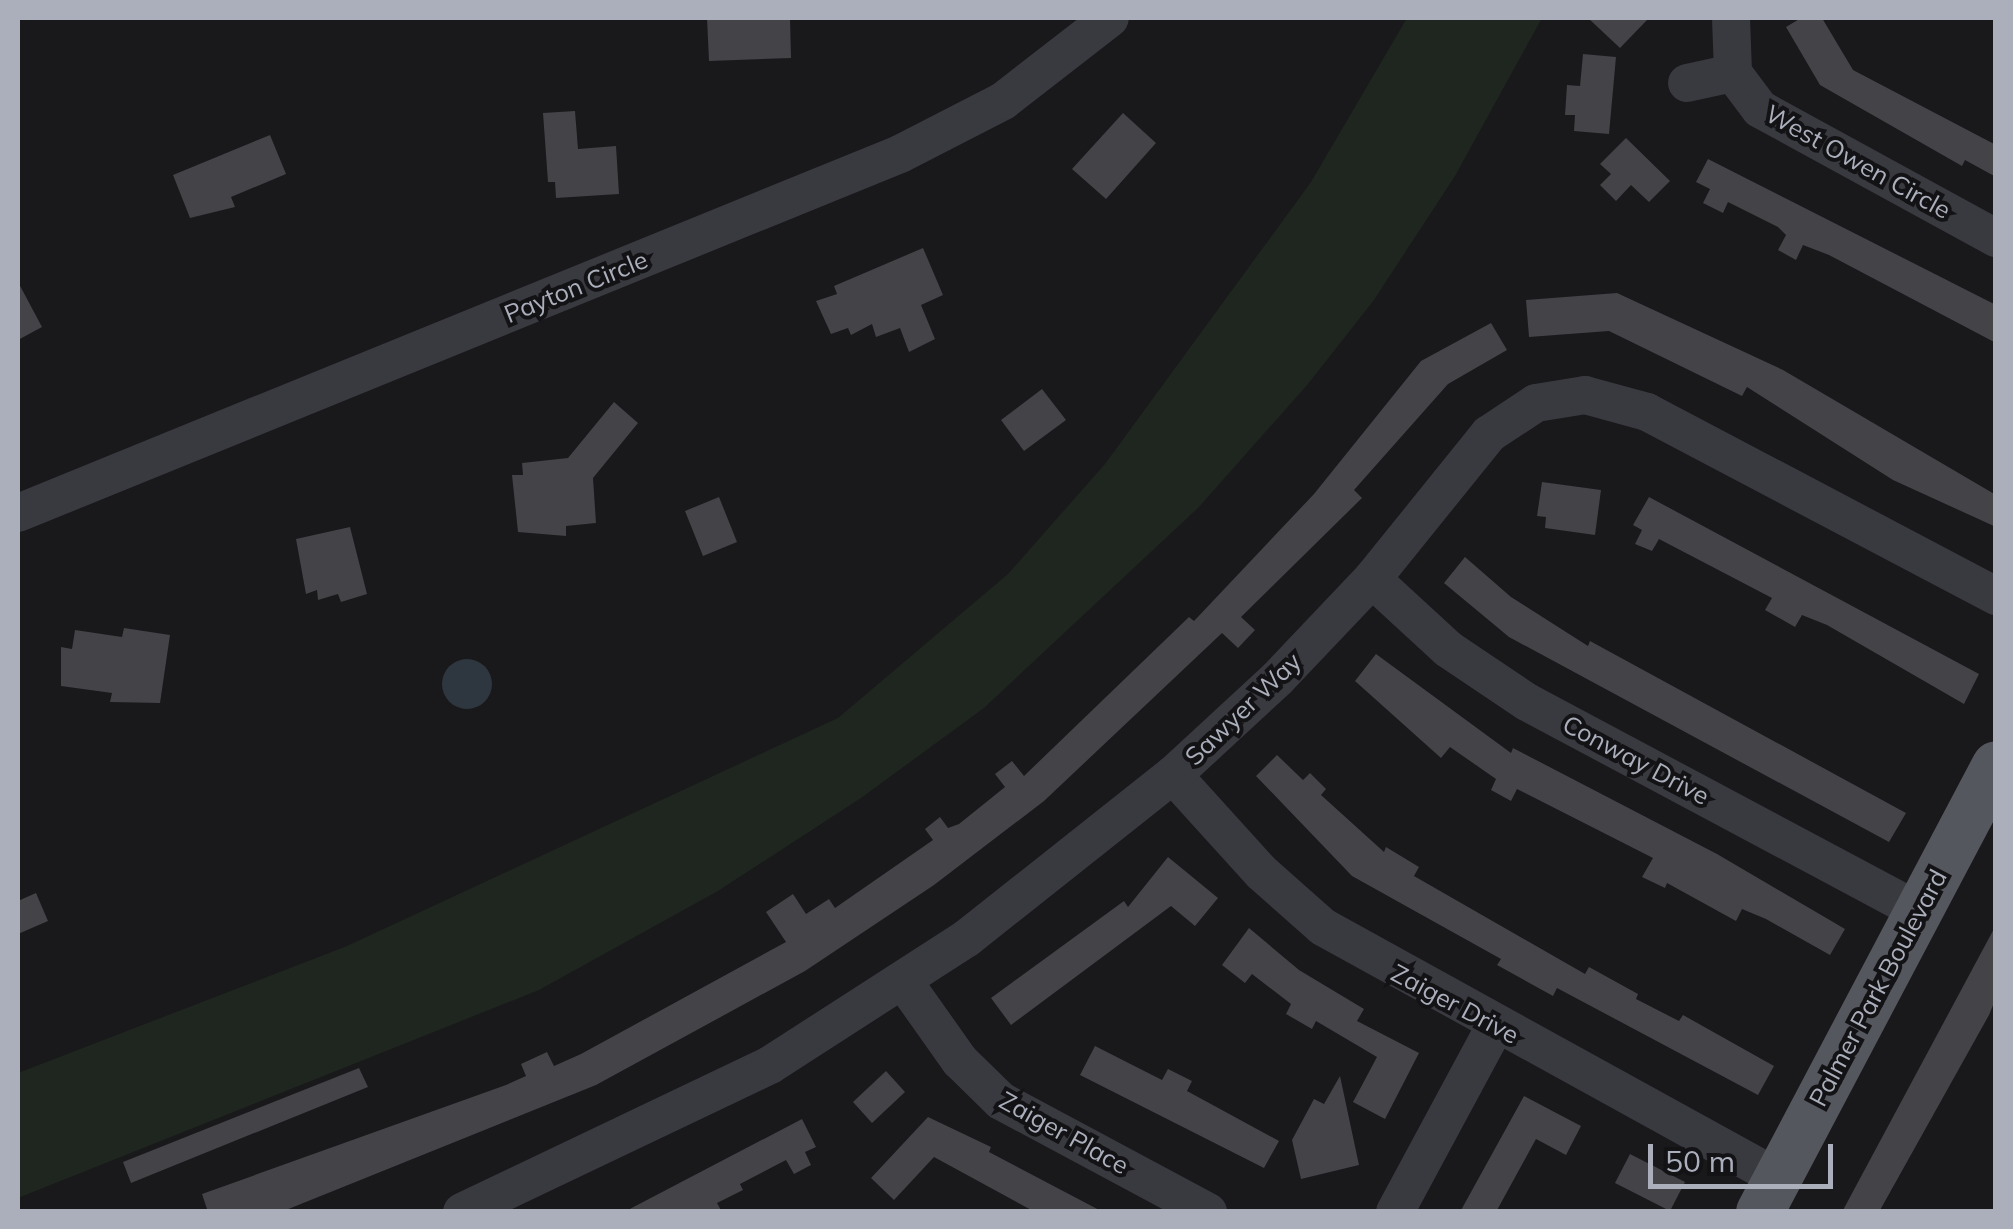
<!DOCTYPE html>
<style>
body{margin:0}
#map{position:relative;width:2013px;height:1229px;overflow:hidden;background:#19181b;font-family:Mulish,sans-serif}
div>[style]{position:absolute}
.green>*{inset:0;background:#1e261f}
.water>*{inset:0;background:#2e373f}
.round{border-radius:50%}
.building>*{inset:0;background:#434348}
.minor>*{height:38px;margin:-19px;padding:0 19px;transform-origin:19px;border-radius:19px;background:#393a40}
.major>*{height:48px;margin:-24px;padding:0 24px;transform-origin:24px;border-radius:24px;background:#55575f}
span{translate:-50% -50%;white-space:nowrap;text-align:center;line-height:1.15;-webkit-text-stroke:8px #131316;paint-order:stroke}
.street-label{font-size:25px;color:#abafbb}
.frame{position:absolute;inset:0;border:20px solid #abafbb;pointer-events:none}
.scale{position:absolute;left:1648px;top:1144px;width:185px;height:45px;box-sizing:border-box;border:5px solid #abafbb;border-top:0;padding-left:12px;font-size:30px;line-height:35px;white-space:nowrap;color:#abafbb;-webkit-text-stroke:8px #131316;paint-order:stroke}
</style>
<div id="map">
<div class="green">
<div style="clip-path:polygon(1407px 18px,1542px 18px,1455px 176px,1374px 300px,1308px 384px,1199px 507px,984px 708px,861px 798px,718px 891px,539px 990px,18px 1198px,18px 1073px,347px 946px,838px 718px,1008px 574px,1105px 464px,1311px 182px)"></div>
</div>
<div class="water">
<div class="round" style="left:442px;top:659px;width:50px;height:50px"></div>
</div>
<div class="building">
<div style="clip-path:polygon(707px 18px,790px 18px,791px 58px,709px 61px)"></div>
<div style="clip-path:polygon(1588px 18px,1649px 18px,1620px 48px)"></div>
<div style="clip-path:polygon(1801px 18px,1822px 18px,1853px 70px,1996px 145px,1996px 177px,1965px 160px,1962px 166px,1820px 85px,1786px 27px)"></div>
<div style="clip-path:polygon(1583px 54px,1616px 57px,1609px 134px,1574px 131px,1575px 115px,1565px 115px,1567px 85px,1580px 86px)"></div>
<div style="clip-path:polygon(575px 111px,578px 149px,616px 146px,619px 194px,556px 198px,555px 182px,548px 182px,543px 113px)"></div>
<div style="clip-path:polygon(1123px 113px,1156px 143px,1106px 199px,1072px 169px)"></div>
<div style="clip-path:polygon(270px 135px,286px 174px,231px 197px,235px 207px,190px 218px,173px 175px)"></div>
<div style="clip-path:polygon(1626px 138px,1670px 181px,1649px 202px,1631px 185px,1616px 201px,1600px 185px,1611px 174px,1600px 164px)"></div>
<div style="clip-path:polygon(1708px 159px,1996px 305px,1996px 343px,1829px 255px,1803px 245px,1796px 260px,1778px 250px,1786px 235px,1778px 227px,1728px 202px,1723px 213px,1703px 203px,1710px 189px,1696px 182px)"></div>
<div style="clip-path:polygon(923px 248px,943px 295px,921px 305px,935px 339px,909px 352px,900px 328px,876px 337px,872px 324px,851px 335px,848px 328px,831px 334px,816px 301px,837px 294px,834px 286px)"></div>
<div style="clip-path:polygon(18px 282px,42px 327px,18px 340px)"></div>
<div style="clip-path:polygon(1617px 293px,1783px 370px,1996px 495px,1996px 527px,1893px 480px,1747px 387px,1742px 396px,1609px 331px,1529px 337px,1526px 300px)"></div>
<div style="clip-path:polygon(1491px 323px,1507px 350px,1448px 384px,1354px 490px,1362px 498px,1241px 617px,1255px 630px,1238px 648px,1222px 633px,1044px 801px,934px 885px,805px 971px,596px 1085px,281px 1212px,208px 1212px,202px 1194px,506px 1085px,526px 1076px,521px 1064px,547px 1052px,554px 1066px,581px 1054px,786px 942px,766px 912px,793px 894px,806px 914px,829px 899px,835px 908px,933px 840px,925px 829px,940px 817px,948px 828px,959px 824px,1005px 787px,995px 774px,1012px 761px,1024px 776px,1189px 617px,1194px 621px,1314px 494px,1421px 361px)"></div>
<div style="clip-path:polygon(1042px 389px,1066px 420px,1024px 451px,1001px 420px)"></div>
<div style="clip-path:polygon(614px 402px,638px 423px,593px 478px,596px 523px,566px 526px,566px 536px,518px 532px,512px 475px,523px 475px,522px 463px,568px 458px)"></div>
<div style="clip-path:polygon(1542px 482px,1601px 490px,1595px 535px,1545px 528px,1546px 517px,1537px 516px)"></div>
<div style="clip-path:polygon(719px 497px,737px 542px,703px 556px,685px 511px)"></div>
<div style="clip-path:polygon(1649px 497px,1979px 674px,1964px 704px,1827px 625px,1802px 615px,1795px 627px,1765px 610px,1772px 598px,1659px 539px,1652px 551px,1635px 544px,1642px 530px,1633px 525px)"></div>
<div style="clip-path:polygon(350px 527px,367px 594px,341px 602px,338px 594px,318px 600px,317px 590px,306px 594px,296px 539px)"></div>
<div style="clip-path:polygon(1465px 557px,1511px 597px,1588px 646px,1590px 641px,1906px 813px,1889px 842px,1509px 637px,1444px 583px)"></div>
<div style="clip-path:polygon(124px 628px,170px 635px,160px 703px,110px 702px,112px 693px,61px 686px,61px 647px,72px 649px,75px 630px,122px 637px)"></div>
<div style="clip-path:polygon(1376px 654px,1511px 753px,1513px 748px,1717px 854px,1845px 929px,1830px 955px,1766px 919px,1742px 909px,1736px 921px,1667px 883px,1665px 888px,1642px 877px,1653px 858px,1517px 789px,1511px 801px,1491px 790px,1496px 779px,1450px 747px,1441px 758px,1355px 681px)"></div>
<div style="clip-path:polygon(1277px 755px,1303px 780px,1310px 773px,1326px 789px,1321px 795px,1384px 852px,1386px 847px,1419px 867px,1414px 876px,1585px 974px,1589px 967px,1638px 994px,1636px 999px,1679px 1021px,1683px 1015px,1774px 1066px,1758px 1095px,1557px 988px,1553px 996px,1497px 965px,1501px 959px,1352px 876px,1256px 776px)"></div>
<div style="clip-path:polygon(1168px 857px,1218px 898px,1195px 926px,1171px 906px,1011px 1025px,991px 998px,1124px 901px,1128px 907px)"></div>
<div style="clip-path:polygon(36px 893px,48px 921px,18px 934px,18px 901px)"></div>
<div style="clip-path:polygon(1996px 925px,1996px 998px,1989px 1015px,1879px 1212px,1842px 1212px)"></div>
<div style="clip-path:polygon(1249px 928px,1299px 970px,1364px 1009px,1357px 1021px,1419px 1053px,1385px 1119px,1353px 1102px,1377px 1057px,1316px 1021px,1312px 1029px,1286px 1014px,1291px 1004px,1252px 974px,1245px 983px,1222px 965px)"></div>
<div style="clip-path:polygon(1095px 1046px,1162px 1080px,1168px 1069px,1192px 1081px,1187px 1091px,1279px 1141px,1264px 1168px,1080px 1075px)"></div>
<div style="clip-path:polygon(359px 1068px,368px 1087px,131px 1183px,123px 1162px)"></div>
<div style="clip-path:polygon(886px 1071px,905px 1092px,872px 1123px,853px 1102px)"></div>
<div style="clip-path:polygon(1340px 1076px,1359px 1165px,1301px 1179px,1292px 1140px,1314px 1099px,1324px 1104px)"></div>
<div style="clip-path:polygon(1524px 1096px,1581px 1126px,1566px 1155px,1536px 1139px,1496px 1212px,1460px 1212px)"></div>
<div style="clip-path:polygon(928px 1117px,991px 1147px,989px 1152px,1103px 1212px,1035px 1212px,934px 1157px,894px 1200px,871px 1178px)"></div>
<div style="clip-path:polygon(802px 1119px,816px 1147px,805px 1152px,811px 1165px,794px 1174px,786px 1160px,740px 1184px,743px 1190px,717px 1203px,722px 1212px,624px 1212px)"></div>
<div style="clip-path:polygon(1630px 1154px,1685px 1182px,1670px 1211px,1615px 1183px)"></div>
</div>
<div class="minor">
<div style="left:1731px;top:18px;width:55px;rotate:87.9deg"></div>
<div style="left:1733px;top:73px;width:45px;rotate:53.1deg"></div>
<div style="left:1760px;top:109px;width:269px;rotate:28.7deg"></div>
<div style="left:1687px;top:83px;width:47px;rotate:-12.3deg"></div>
<div style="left:18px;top:513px;width:952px;rotate:-22.15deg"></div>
<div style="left:900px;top:154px;width:116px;rotate:-27.2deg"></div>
<div style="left:1003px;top:101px;width:135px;rotate:-37.8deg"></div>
<div style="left:1372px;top:579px;width:103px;rotate:42.6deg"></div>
<div style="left:1448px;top:649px;width:95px;rotate:33.9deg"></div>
<div style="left:1527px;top:702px;width:444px;rotate:28.1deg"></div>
<div style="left:1173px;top:775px;width:132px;rotate:47.8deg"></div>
<div style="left:1262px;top:873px;width:81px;rotate:41.5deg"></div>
<div style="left:1323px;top:927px;width:520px;rotate:28.88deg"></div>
<div style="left:904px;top:982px;width:97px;rotate:54.7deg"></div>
<div style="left:960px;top:1061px;width:57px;rotate:44.3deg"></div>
<div style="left:1001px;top:1101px;width:235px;rotate:28.2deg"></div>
<div style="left:462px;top:1212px;width:341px;rotate:-25.5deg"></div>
<div style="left:770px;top:1065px;width:234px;rotate:-32.8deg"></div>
<div style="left:967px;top:938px;width:263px;rotate:-38.4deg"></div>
<div style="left:1173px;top:775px;width:143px;rotate:-42.7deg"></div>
<div style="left:1278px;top:678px;width:137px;rotate:-46.5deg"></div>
<div style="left:1372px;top:579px;width:186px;rotate:-51.1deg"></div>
<div style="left:1489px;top:434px;width:56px;rotate:-33.4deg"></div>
<div style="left:1536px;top:403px;width:50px;rotate:-9.3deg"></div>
<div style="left:1585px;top:395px;width:64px;rotate:15.3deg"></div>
<div style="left:1647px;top:412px;width:395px;rotate:27.8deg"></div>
<div style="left:1395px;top:1212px;width:211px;rotate:-61.7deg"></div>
</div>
<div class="major">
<div style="left:1760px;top:1212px;width:505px;rotate:-62.17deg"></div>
</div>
<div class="street-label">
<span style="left:1858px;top:162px;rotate:29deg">West Owen Circle</span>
<span style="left:576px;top:287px;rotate:-22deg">Payton Circle</span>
<span style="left:1243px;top:709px;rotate:-44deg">Sawyer Way</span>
<span style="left:1636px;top:760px;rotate:28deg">Conway Drive</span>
<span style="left:1878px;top:988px;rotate:-62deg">Palmer Park Boulevard</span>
<span style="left:1455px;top:1004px;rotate:28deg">Zaiger Drive</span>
<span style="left:1064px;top:1133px;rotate:29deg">Zaiger Place</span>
</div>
<div class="frame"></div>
<div class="scale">50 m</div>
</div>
